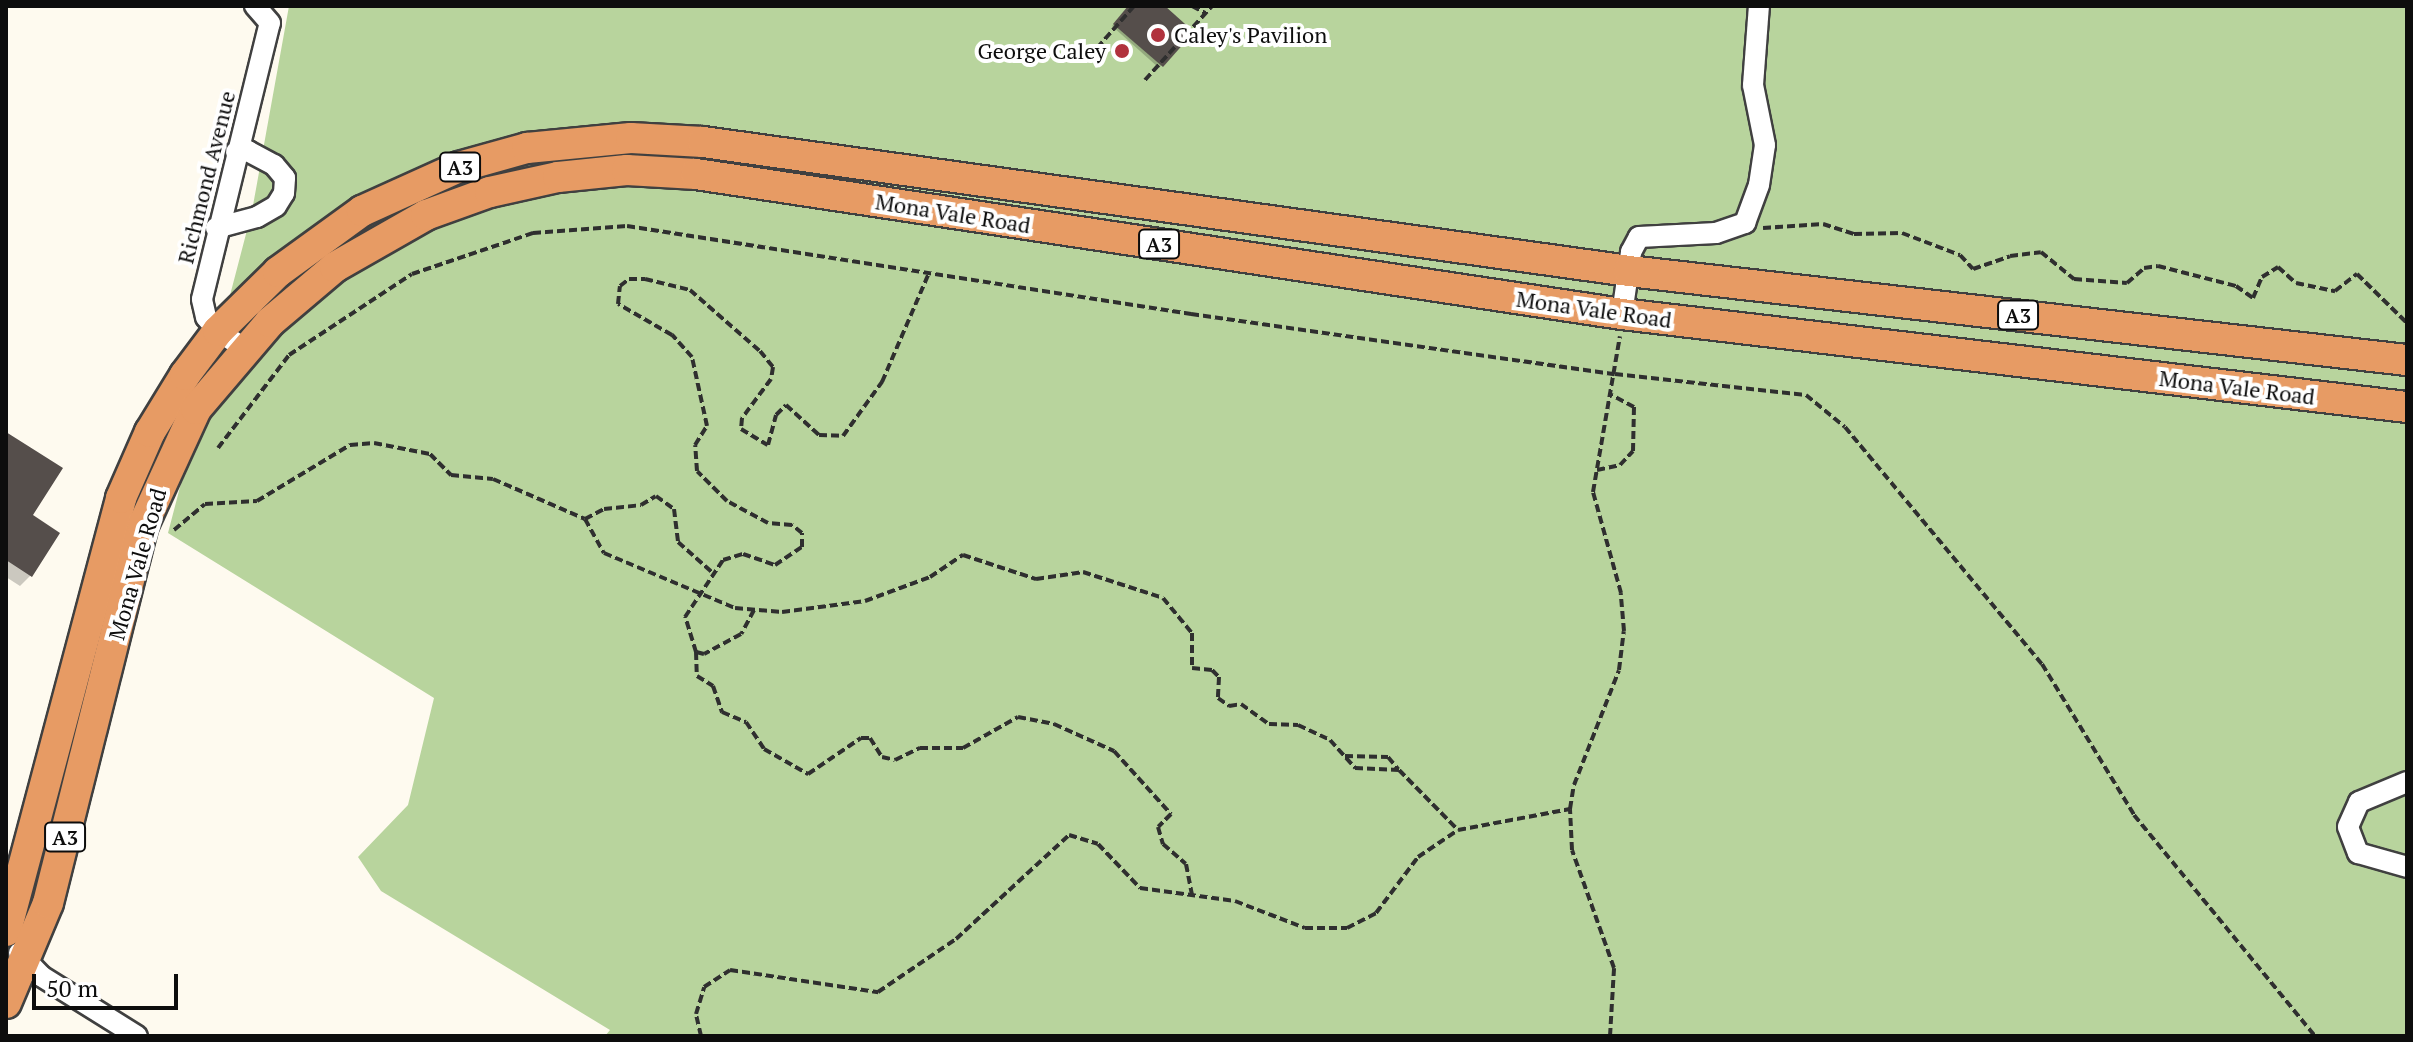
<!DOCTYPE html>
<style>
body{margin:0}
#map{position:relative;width:2413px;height:1042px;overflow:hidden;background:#fefaef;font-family:"PT Serif",serif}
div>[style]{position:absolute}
.forest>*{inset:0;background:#b8d49d}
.shadow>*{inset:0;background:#0003}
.building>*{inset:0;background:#554e4b}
.path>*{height:4px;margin-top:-2px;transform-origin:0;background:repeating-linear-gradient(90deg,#2f2f2f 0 8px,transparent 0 12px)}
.roads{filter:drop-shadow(2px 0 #404040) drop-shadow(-2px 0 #404040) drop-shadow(0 2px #404040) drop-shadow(0 -2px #404040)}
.minor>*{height:20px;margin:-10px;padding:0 10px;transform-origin:10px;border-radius:10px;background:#fff}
.highway>*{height:30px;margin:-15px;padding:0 15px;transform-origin:15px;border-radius:15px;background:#e79b64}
.dots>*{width:22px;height:22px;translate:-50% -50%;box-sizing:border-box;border:4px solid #fff;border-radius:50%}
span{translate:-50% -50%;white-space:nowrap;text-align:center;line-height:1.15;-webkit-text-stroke:8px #fff;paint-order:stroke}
.shield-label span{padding:2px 6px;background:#fff;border:2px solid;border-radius:6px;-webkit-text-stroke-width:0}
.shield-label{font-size:20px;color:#0d0d0d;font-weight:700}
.poi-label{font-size:22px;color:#0d0d0d}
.left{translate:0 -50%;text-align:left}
.right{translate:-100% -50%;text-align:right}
.street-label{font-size:22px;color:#0d0d0d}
.frame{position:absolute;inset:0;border:8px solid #0d0d0d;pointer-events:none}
.scale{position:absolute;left:32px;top:974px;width:146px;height:36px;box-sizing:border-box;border:4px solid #0d0d0d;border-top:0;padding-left:10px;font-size:24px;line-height:28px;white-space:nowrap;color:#0d0d0d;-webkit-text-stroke:6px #fff;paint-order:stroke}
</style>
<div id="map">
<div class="forest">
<div style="clip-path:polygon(289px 6px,2407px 6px,2407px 1036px,605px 1036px,610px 1030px,381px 891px,358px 857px,408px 805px,434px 698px,168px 533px,252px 211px)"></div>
</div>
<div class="shadow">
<div style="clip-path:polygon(1131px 6px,1162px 6px,1191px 32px,1159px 68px,1112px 26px)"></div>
<div style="clip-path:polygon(6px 434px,30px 516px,31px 575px,20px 586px,6px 577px)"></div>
</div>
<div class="building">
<div style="clip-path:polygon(1128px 6px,1165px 6px,1194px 32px,1163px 67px,1113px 24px)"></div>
<div style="clip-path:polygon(6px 432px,63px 468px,33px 515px,60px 533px,32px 577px,6px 560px)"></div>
</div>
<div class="path">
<div style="left:1192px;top:6px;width:15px;rotate:28deg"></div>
<div style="left:1097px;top:48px;width:56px;rotate:-48.6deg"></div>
<div style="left:1145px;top:80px;width:100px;rotate:-47.8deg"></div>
<div style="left:1763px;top:228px;width:60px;rotate:-3.8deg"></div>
<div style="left:1823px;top:224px;width:33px;rotate:18deg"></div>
<div style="left:1854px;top:234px;width:48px;rotate:-1.2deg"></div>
<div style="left:1902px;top:233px;width:62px;rotate:20.8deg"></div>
<div style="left:1960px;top:255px;width:19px;rotate:47deg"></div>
<div style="left:1973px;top:269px;width:39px;rotate:-19deg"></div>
<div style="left:2010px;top:256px;width:31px;rotate:-7deg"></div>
<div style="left:2041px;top:252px;width:43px;rotate:39.3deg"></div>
<div style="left:2074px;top:279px;width:53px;rotate:4.3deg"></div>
<div style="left:2127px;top:283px;width:23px;rotate:-41deg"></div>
<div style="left:2144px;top:268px;width:14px;rotate:-8deg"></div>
<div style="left:2158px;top:266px;width:81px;rotate:14.4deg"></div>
<div style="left:2236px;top:286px;width:21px;rotate:35deg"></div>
<div style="left:2253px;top:298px;width:23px;rotate:-67deg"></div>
<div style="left:2262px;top:277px;width:19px;rotate:-32deg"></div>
<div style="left:2278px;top:267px;width:24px;rotate:42deg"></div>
<div style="left:2296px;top:283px;width:40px;rotate:12deg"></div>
<div style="left:2335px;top:291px;width:28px;rotate:-38deg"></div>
<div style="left:2357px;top:274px;width:70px;rotate:44.4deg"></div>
<div style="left:218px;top:448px;width:117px;rotate:-52.6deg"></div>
<div style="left:289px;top:355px;width:147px;rotate:-33.4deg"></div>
<div style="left:412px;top:274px;width:128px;rotate:-18.7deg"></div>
<div style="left:533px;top:233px;width:94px;rotate:-4.3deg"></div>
<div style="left:627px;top:226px;width:571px;rotate:8.87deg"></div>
<div style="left:1191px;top:314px;width:428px;rotate:8.1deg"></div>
<div style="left:1615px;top:374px;width:192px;rotate:6.3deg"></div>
<div style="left:1806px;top:395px;width:50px;rotate:39.4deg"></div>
<div style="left:1845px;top:427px;width:308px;rotate:50.3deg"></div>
<div style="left:2042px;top:664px;width:177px;rotate:58.6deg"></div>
<div style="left:2134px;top:815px;width:286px;rotate:50.7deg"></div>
<div style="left:1597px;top:470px;width:24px;rotate:-12deg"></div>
<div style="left:1620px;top:465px;width:19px;rotate:-47deg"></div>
<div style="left:1633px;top:451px;width:44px;rotate:-88.7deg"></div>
<div style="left:1634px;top:407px;width:26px;rotate:-152deg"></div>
<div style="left:585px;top:519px;width:21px;rotate:-28deg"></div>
<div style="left:604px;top:509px;width:37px;rotate:-6deg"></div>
<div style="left:641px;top:505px;width:17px;rotate:-31deg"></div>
<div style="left:656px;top:496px;width:22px;rotate:36deg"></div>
<div style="left:674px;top:509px;width:33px;rotate:83deg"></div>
<div style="left:678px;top:542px;width:47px;rotate:41.5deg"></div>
<div style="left:174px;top:530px;width:40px;rotate:-40deg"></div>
<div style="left:205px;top:504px;width:52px;rotate:-3.3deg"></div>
<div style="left:257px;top:501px;width:109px;rotate:-31.1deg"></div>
<div style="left:350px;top:445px;width:24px;rotate:-5deg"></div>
<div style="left:374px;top:443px;width:57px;rotate:11.1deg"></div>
<div style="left:430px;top:454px;width:30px;rotate:45deg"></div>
<div style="left:451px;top:475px;width:42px;rotate:5.4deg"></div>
<div style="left:493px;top:479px;width:100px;rotate:23.5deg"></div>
<div style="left:585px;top:519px;width:39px;rotate:61deg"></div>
<div style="left:604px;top:553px;width:142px;rotate:22.8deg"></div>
<div style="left:735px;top:608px;width:47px;rotate:4.9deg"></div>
<div style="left:782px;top:612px;width:84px;rotate:-7.5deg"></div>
<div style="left:865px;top:601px;width:69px;rotate:-20.3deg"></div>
<div style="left:930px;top:577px;width:40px;rotate:-34deg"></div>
<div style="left:963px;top:555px;width:77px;rotate:18.2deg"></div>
<div style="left:1036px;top:579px;width:48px;rotate:-8.5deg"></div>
<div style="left:1083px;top:572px;width:84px;rotate:18deg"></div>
<div style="left:1163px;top:598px;width:45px;rotate:50.4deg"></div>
<div style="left:1192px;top:633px;width:35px;rotate:90deg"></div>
<div style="left:1192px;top:668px;width:20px;rotate:6deg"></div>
<div style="left:1212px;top:670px;width:10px;rotate:45deg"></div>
<div style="left:1219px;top:677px;width:21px;rotate:93deg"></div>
<div style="left:1218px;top:698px;width:14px;rotate:36deg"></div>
<div style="left:1229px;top:706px;width:12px;rotate:-9deg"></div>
<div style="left:1241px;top:704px;width:34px;rotate:36deg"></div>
<div style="left:1269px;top:724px;width:29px;rotate:2deg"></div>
<div style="left:1298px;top:725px;width:35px;rotate:25deg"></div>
<div style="left:1330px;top:740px;width:38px;rotate:48deg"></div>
<div style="left:1355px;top:768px;width:44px;rotate:2.6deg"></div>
<div style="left:1399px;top:770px;width:84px;rotate:45.5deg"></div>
<div style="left:754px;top:610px;width:27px;rotate:118deg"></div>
<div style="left:741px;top:634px;width:42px;rotate:151.6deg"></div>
<div style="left:704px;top:654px;width:8px;rotate:-166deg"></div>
<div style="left:696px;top:652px;width:37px;rotate:-107deg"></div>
<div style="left:685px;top:617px;width:69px;rotate:-56.3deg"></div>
<div style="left:723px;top:560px;width:21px;rotate:-17deg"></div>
<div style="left:743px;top:554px;width:34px;rotate:19deg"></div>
<div style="left:775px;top:565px;width:32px;rotate:-34deg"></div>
<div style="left:802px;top:547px;width:14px;rotate:-90deg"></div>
<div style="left:802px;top:533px;width:13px;rotate:-141deg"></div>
<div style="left:792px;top:525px;width:24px;rotate:-175deg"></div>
<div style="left:768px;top:523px;width:47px;rotate:-151.8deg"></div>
<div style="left:727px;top:501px;width:42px;rotate:-135deg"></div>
<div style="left:697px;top:471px;width:26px;rotate:-94deg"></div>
<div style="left:695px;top:445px;width:22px;rotate:-58deg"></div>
<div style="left:707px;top:426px;width:71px;rotate:-102.3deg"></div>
<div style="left:692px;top:357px;width:30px;rotate:-132deg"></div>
<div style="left:672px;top:335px;width:62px;rotate:-150.1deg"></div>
<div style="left:618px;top:304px;width:18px;rotate:-84deg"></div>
<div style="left:620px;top:286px;width:11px;rotate:-38deg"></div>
<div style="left:629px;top:279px;width:16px"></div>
<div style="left:645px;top:279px;width:46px;rotate:13.7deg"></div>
<div style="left:690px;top:290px;width:93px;rotate:41.1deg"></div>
<div style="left:760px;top:351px;width:21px;rotate:51deg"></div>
<div style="left:773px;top:367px;width:12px;rotate:99deg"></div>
<div style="left:771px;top:379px;width:49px;rotate:126.6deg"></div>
<div style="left:742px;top:418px;width:11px;rotate:95deg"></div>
<div style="left:741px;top:429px;width:31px;rotate:31deg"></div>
<div style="left:768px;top:445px;width:31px;rotate:-75deg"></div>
<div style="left:776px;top:415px;width:14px;rotate:-45deg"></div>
<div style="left:786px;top:405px;width:45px;rotate:42.3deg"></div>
<div style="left:819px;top:435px;width:24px;rotate:2deg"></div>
<div style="left:843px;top:436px;width:67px;rotate:-54.2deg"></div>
<div style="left:882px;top:382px;width:119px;rotate:-66.7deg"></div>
<div style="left:696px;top:652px;width:24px;rotate:88deg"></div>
<div style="left:697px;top:676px;width:19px;rotate:32deg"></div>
<div style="left:713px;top:686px;width:28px;rotate:71deg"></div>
<div style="left:722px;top:712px;width:26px;rotate:23deg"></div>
<div style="left:746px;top:722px;width:32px;rotate:56deg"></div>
<div style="left:764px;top:749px;width:51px;rotate:29.6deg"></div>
<div style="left:808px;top:774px;width:64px;rotate:-34.2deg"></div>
<div style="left:861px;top:738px;width:9px"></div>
<div style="left:870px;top:738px;width:22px;rotate:58deg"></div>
<div style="left:882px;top:757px;width:13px;rotate:13deg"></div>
<div style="left:895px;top:760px;width:28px;rotate:-26deg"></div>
<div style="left:920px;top:748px;width:43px"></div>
<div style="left:963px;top:748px;width:63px;rotate:-29.4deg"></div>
<div style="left:1018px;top:717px;width:37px;rotate:11deg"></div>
<div style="left:1054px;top:724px;width:66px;rotate:24.2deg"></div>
<div style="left:1114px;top:751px;width:85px;rotate:47.9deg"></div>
<div style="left:1171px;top:814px;width:18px;rotate:135deg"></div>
<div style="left:1158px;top:827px;width:18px;rotate:74deg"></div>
<div style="left:1163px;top:844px;width:30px;rotate:41deg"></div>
<div style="left:1186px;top:864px;width:32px;rotate:79deg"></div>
<div style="left:1345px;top:756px;width:43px;rotate:1.3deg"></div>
<div style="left:1388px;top:757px;width:16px;rotate:50deg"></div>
<div style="left:701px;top:1036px;width:23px;rotate:-103deg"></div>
<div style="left:696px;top:1014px;width:28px;rotate:-73deg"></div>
<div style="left:704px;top:987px;width:31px;rotate:-33deg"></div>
<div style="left:730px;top:970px;width:150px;rotate:8.5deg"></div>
<div style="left:878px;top:992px;width:94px;rotate:-34.2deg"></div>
<div style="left:956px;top:939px;width:154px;rotate:-42.6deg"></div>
<div style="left:1069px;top:835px;width:30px;rotate:17deg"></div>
<div style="left:1098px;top:844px;width:61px;rotate:46.3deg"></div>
<div style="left:1140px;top:888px;width:96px;rotate:7.8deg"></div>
<div style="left:1235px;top:901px;width:75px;rotate:21.1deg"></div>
<div style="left:1305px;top:928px;width:42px"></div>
<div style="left:1347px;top:928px;width:33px;rotate:-27deg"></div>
<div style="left:1376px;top:913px;width:70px;rotate:-53.1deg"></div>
<div style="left:1418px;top:857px;width:48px;rotate:-34deg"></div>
<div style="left:1458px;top:830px;width:114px;rotate:-10.6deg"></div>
<div style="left:1610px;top:1036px;width:68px;rotate:-86.6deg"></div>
<div style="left:1614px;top:968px;width:125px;rotate:-109.6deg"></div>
<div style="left:1572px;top:850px;width:41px;rotate:-92.8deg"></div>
<div style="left:1570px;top:809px;width:24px;rotate:-81deg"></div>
<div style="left:1574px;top:785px;width:123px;rotate:-68.6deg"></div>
<div style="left:1619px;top:670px;width:39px;rotate:-83deg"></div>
<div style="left:1624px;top:631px;width:38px;rotate:-95deg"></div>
<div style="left:1621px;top:593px;width:105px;rotate:-105.5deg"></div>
<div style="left:1593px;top:492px;width:158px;rotate:-80.2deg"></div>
</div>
<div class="roads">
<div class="minor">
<div style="left:216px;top:228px;width:42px;rotate:-15deg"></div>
<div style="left:257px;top:217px;width:22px;rotate:-30deg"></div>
<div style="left:276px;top:206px;width:15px;rotate:-58deg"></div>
<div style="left:284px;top:193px;width:15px;rotate:-86deg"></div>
<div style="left:285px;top:178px;width:17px;rotate:-130deg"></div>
<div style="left:274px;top:165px;width:30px;rotate:-152deg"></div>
<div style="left:248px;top:151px;width:12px;rotate:175deg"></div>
<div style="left:1622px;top:314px;width:63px;rotate:-81.7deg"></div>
<div style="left:1631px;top:252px;width:17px;rotate:-62deg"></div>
<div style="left:1639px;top:237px;width:77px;rotate:-3deg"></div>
<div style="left:1716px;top:233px;width:31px;rotate:-19deg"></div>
<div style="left:1745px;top:223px;width:40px;rotate:-69.8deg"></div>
<div style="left:1759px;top:185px;width:40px;rotate:-81.5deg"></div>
<div style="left:1765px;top:145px;width:61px;rotate:-101.3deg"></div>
<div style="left:1753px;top:85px;width:79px;rotate:-85.7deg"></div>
<div style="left:244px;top:348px;width:31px;rotate:-147deg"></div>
<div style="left:218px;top:331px;width:18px;rotate:-131deg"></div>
<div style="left:206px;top:317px;width:18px;rotate:-103deg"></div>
<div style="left:202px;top:299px;width:284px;rotate:-76.2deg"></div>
<div style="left:270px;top:23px;width:23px;rotate:-131deg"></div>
<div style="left:2407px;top:782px;width:52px;rotate:157.4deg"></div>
<div style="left:2359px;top:802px;width:27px;rotate:114deg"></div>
<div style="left:2348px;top:827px;width:28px;rotate:69deg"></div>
<div style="left:2358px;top:853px;width:51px;rotate:15.9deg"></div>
<div style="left:19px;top:953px;width:32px;rotate:46deg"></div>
<div style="left:41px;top:976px;width:113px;rotate:32deg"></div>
</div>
<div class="highway">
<div style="left:6px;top:931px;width:448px;rotate:-75.1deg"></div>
<div style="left:121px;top:498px;width:72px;rotate:-66.3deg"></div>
<div style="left:150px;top:432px;width:67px;rotate:-58.4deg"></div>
<div style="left:185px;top:375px;width:55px;rotate:-53.1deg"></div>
<div style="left:218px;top:331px;width:84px;rotate:-44.5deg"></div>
<div style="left:278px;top:272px;width:104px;rotate:-36deg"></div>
<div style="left:362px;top:211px;width:107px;rotate:-24.4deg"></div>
<div style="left:459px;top:167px;width:71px;rotate:-15.6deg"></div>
<div style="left:527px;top:148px;width:104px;rotate:-5.5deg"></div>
<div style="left:631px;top:138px;width:72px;rotate:3.2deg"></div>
<div style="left:703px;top:142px;width:935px;rotate:7.93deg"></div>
<div style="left:1629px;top:271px;width:783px;rotate:6.53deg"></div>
<div style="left:6px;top:1003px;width:108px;rotate:-67.2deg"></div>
<div style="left:48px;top:903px;width:390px;rotate:-75.9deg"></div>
<div style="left:143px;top:525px;width:128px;rotate:-65.4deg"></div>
<div style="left:196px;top:409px;width:114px;rotate:-49.6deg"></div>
<div style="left:270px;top:322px;width:85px;rotate:-40.2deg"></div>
<div style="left:335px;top:267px;width:105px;rotate:-29.7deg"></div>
<div style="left:426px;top:215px;width:68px;rotate:-19.8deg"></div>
<div style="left:490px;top:192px;width:70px;rotate:-12.4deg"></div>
<div style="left:558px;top:177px;width:69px;rotate:-5.8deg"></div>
<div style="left:627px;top:170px;width:69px;rotate:3.3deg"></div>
<div style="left:696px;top:174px;width:937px;rotate:8.6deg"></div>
<div style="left:1622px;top:314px;width:790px;rotate:6.76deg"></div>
</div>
</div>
<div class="dots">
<div style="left:1158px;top:35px;background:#b1323d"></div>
<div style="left:1122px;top:51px;background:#b1323d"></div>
</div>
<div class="shield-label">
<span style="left:460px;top:167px">A3</span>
<span style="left:1159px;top:244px">A3</span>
<span style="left:2018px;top:315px">A3</span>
<span style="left:65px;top:837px">A3</span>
</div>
<div class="poi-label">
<span class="left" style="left:1174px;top:35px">Caley's Pavilion</span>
<span class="right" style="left:1106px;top:51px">George Caley</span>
</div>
<div class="street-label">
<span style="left:206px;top:177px;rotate:-76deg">Richmond Avenue</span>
<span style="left:953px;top:213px;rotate:9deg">Mona Vale Road</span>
<span style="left:1594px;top:309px;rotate:8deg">Mona Vale Road</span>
<span style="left:2237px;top:387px;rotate:7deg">Mona Vale Road</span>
<span style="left:137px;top:564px;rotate:-74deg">Mona Vale Road</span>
</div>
<div class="frame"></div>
<div class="scale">50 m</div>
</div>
